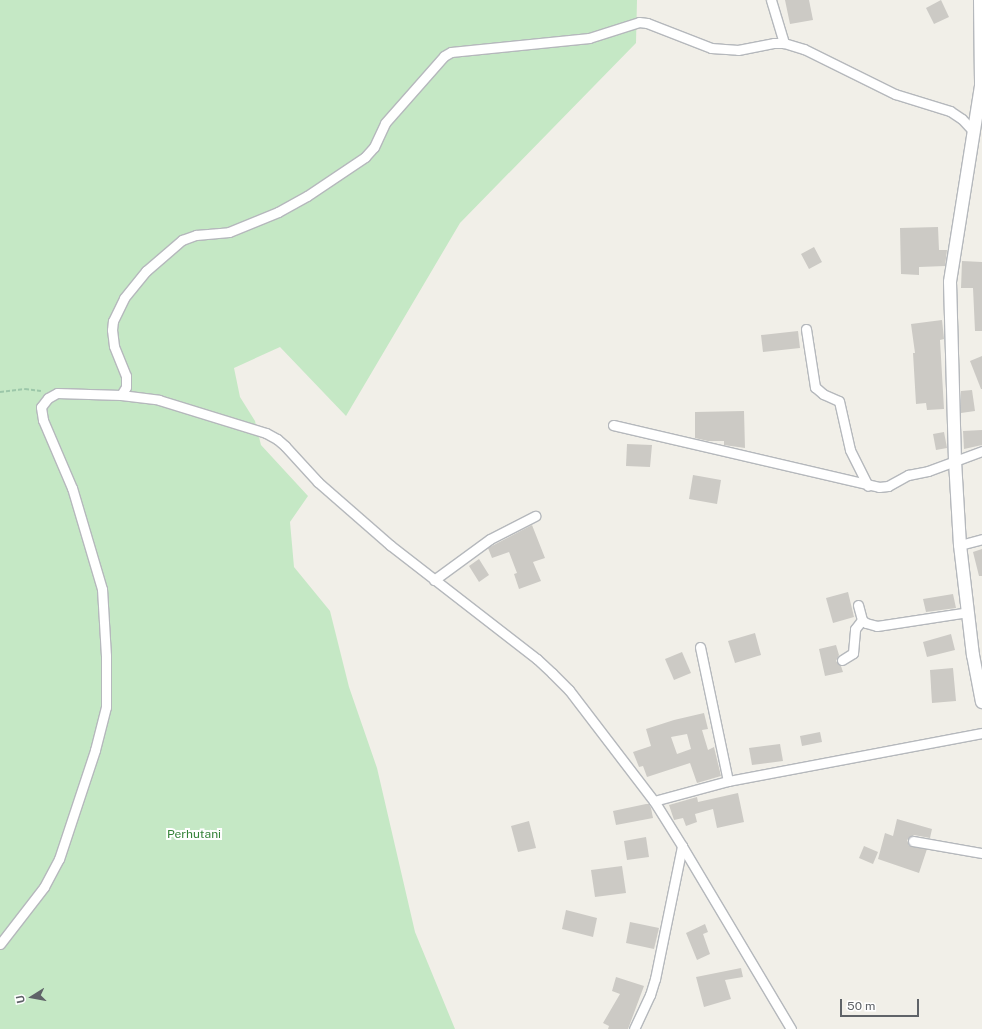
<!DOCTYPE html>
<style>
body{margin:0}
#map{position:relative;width:982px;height:1029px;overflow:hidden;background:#f1efe8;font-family:"Public Sans",sans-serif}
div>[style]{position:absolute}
.green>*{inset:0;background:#c5e8c5}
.building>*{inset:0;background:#cccac5}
.path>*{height:2px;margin-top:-1px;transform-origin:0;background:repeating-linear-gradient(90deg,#9cc7a9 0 4px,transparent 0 6px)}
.roads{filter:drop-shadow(1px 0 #b5b8bc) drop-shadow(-1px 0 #b5b8bc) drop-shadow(0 1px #b5b8bc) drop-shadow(0 -1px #b5b8bc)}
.street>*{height:9px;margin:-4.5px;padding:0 4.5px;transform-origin:4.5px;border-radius:4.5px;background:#fff}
.secondary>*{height:12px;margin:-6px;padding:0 6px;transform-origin:6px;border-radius:6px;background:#fff}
span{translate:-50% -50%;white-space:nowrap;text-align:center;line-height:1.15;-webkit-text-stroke:4px #fff;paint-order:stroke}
.park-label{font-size:12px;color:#348238}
.north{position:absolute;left:12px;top:977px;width:40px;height:40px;-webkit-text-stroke:3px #fff;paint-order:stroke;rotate:259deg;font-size:11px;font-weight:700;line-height:16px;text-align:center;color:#5f6368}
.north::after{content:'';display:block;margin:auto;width:14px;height:18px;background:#5f6368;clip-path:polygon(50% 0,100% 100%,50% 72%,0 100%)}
.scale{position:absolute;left:840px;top:999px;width:79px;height:18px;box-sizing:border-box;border:2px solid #5f6368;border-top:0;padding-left:5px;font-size:12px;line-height:14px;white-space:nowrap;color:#5f6368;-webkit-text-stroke:3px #fff;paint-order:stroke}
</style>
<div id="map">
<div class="green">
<div style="clip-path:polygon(0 0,637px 0,636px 43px,460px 223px,346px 416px,280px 347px,234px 368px,240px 397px,255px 421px,261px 445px,308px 496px,290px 522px,294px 567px,330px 611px,349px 687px,377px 768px,415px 932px,455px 1029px,0 1029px)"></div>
</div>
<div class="building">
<div style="clip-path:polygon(785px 0,809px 0,813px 20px,790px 24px)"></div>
<div style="clip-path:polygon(941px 0,949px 17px,934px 24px,926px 8px)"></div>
<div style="clip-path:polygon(938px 227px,939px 250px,947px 250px,945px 266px,919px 267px,919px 275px,901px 274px,900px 228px)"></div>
<div style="clip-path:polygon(814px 247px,822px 262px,809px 269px,801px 254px)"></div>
<div style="clip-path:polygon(962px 261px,982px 262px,982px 331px,975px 331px,973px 288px,961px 288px)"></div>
<div style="clip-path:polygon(942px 320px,944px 339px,940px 340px,944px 409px,927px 410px,926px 403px,916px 404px,913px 353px,915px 353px,911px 324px)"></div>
<div style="clip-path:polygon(798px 331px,800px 348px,763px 352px,761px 335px)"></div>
<div style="clip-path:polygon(982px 356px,982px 389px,981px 389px,970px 361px)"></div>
<div style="clip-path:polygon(972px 390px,975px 411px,961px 413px,961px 391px)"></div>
<div style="clip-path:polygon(744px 411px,745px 448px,724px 445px,724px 441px,708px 441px,695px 438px,695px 412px)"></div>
<div style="clip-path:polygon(982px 430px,982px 445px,964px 449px,963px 431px)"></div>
<div style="clip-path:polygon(944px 432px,947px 448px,936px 450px,933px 434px)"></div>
<div style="clip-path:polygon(627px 444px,652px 445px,650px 467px,626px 466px)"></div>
<div style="clip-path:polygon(693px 475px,721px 480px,717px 504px,689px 499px)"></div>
<div style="clip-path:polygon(532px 525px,545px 558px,533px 562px,541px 581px,519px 589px,514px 574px,517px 573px,509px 552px,492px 558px,488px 548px)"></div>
<div style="clip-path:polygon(982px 549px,982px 576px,979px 576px,973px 552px)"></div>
<div style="clip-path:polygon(479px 559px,489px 575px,479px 582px,469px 566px)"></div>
<div style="clip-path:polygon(848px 592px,854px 617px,833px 623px,826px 598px)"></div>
<div style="clip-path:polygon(953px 594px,956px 608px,926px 612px,923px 599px)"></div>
<div style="clip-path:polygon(755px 633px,761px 655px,735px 663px,728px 641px)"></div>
<div style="clip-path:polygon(951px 634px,955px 650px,927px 657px,923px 642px)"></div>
<div style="clip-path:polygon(836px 645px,839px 655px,836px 661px,841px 666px,843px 672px,825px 676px,819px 649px)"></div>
<div style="clip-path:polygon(682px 652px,691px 673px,674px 680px,665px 659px)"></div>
<div style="clip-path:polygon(953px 668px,956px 701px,932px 703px,930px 670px)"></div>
<div style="clip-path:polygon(evenodd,704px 713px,708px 729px,702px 730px,708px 750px,714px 747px,721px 776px,697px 783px,690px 763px,647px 777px,643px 766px,639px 767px,633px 752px,651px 746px,646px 729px,674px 720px,704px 713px,687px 734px,691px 749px,677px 754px,671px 737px,687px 734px)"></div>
<div style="clip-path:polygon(820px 732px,822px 742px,802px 746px,800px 736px)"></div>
<div style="clip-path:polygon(780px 744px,783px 761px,752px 765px,749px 748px)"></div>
<div style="clip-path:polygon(738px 793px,744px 822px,717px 828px,713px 809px,695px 814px,697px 822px,686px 826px,683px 818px,674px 820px,669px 805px,697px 797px,698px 802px)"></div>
<div style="clip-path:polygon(646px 804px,649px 804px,651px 808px,653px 818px,616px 825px,613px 811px)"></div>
<div style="clip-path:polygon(897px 819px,932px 829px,930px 838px,914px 835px,907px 840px,909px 846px,927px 849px,919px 873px,878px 859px,885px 833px,893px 836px)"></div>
<div style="clip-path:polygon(529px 821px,536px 848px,518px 852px,511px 826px)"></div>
<div style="clip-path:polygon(646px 837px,649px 857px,627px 860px,624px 841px)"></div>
<div style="clip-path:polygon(864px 846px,878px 852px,873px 864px,859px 858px)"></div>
<div style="clip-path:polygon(622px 866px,626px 893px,595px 897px,591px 870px)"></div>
<div style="clip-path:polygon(566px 910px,597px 918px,593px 937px,562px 929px)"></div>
<div style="clip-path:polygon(630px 922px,659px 928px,654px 949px,626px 943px)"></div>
<div style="clip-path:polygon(705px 924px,708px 932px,703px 934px,710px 954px,697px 960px,686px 933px)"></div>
<div style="clip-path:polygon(741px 968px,743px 977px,725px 980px,731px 999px,704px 1007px,696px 977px)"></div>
<div style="clip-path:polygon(616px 977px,644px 986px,628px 1029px,608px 1029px,609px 1026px,603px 1023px,620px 994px,612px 991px)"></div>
</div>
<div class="path">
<div style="left:0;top:392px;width:25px;rotate:-7deg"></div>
<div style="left:25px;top:389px;width:16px;rotate:7deg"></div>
</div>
<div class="roads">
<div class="street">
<div style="left:771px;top:0;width:45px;rotate:73.2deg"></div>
<div style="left:806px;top:329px;width:59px;rotate:81.2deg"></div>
<div style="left:815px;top:387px;width:11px;rotate:41deg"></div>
<div style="left:823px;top:394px;width:17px;rotate:24deg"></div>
<div style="left:839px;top:401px;width:50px;rotate:77.3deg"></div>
<div style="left:850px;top:450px;width:40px;rotate:63.4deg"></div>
<div style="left:121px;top:395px;width:9px;rotate:-58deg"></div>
<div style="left:126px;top:387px;width:11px;rotate:-90deg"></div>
<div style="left:126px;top:376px;width:32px;rotate:-112deg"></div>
<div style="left:114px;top:346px;width:16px;rotate:-97deg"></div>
<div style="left:112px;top:330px;width:9px;rotate:-84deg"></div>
<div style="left:113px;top:321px;width:25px;rotate:-64deg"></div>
<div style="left:124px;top:298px;width:35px;rotate:-51deg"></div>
<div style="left:146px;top:271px;width:48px;rotate:-40.7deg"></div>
<div style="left:182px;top:240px;width:15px;rotate:-20deg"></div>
<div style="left:196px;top:235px;width:33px;rotate:-5deg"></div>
<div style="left:229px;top:232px;width:53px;rotate:-22.2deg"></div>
<div style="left:278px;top:212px;width:33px;rotate:-29deg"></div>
<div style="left:307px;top:196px;width:70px;rotate:-33.9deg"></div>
<div style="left:365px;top:157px;width:13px;rotate:-48deg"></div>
<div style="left:374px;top:147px;width:26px;rotate:-65deg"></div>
<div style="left:385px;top:123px;width:89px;rotate:-48.6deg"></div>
<div style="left:444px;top:56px;width:8px;rotate:-30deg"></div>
<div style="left:451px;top:52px;width:139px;rotate:-5.8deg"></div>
<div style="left:589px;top:38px;width:52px;rotate:-17.7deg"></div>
<div style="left:639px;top:22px;width:8px;rotate:7deg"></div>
<div style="left:647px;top:23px;width:69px;rotate:21.3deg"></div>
<div style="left:711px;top:48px;width:27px;rotate:4deg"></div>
<div style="left:738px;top:50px;width:37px;rotate:-11deg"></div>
<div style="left:774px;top:43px;width:10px"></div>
<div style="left:784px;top:43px;width:21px;rotate:17deg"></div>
<div style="left:804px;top:49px;width:102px;rotate:26.3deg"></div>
<div style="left:895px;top:94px;width:58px;rotate:17.2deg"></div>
<div style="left:950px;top:111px;width:14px;rotate:34deg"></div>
<div style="left:962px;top:119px;width:18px;rotate:47deg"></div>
<div style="left:613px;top:425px;width:273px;rotate:13.1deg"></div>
<div style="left:879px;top:487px;width:9px;rotate:-6deg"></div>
<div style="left:888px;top:486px;width:23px;rotate:-29deg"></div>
<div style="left:908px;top:475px;width:20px;rotate:-11deg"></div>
<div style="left:928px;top:471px;width:58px;rotate:-20.3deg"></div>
<div style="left:960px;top:545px;width:23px;rotate:-15deg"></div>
<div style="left:434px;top:580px;width:69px;rotate:-36.2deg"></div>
<div style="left:490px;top:539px;width:51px;rotate:-27.1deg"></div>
<div style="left:858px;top:605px;width:16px;rotate:75deg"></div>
<div style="left:862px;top:620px;width:5px;rotate:37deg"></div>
<div style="left:866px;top:623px;width:11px;rotate:15deg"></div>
<div style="left:877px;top:626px;width:92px;rotate:-8.7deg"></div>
<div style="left:700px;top:647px;width:137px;rotate:78.2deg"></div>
<div style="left:842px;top:660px;width:13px;rotate:-32deg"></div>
<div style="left:853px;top:653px;width:24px;rotate:-85deg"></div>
<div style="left:855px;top:629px;width:11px;rotate:-52deg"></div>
<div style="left:654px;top:801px;width:77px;rotate:-15.1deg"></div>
<div style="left:728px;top:781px;width:258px;rotate:-10.7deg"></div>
<div style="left:913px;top:841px;width:70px;rotate:9.9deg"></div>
<div style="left:0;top:944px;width:72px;rotate:-52.3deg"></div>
<div style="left:44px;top:887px;width:32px;rotate:-62deg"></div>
<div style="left:59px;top:859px;width:115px;rotate:-71.7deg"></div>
<div style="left:95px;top:750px;width:44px;rotate:-75.7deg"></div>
<div style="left:106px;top:707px;width:51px;rotate:-90deg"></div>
<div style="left:106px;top:656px;width:67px;rotate:-93.4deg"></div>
<div style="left:102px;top:589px;width:105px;rotate:-106.5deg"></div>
<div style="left:72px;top:488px;width:74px;rotate:-113.1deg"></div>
<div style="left:43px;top:420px;width:13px;rotate:-99deg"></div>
<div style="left:41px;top:407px;width:11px;rotate:-52deg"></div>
<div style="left:48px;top:398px;width:10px;rotate:-29deg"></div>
<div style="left:57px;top:393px;width:64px;rotate:1.8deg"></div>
<div style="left:121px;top:395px;width:38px;rotate:7deg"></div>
<div style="left:159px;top:400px;width:112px;rotate:17.1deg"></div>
<div style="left:266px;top:433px;width:13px;rotate:29deg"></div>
<div style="left:277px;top:439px;width:11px;rotate:41deg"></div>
<div style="left:285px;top:446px;width:49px;rotate:47.5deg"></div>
<div style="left:318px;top:482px;width:96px;rotate:41.2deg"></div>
<div style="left:390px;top:545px;width:186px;rotate:37.8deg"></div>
<div style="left:537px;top:659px;width:21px;rotate:43deg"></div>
<div style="left:552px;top:673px;width:24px;rotate:45deg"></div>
<div style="left:569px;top:690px;width:140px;rotate:52.6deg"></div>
<div style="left:654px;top:801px;width:53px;rotate:58.1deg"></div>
<div style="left:682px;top:846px;width:213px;rotate:59.2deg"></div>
<div style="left:634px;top:1029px;width:38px;rotate:-65deg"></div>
<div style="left:650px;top:995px;width:17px;rotate:-73deg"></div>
<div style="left:655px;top:979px;width:136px;rotate:-78.5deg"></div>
</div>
<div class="secondary">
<div style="left:980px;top:0;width:86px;rotate:89.3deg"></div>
<div style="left:981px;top:86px;width:198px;rotate:99deg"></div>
<div style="left:950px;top:282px;width:179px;rotate:88.4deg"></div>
<div style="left:955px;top:461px;width:84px;rotate:86.6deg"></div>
<div style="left:960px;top:545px;width:111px;rotate:83.3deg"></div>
<div style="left:973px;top:655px;width:48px;rotate:79.2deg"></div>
</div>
</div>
<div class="park-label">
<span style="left:194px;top:835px">Perhutani</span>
</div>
<div class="north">U</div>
<div class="scale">50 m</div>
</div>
